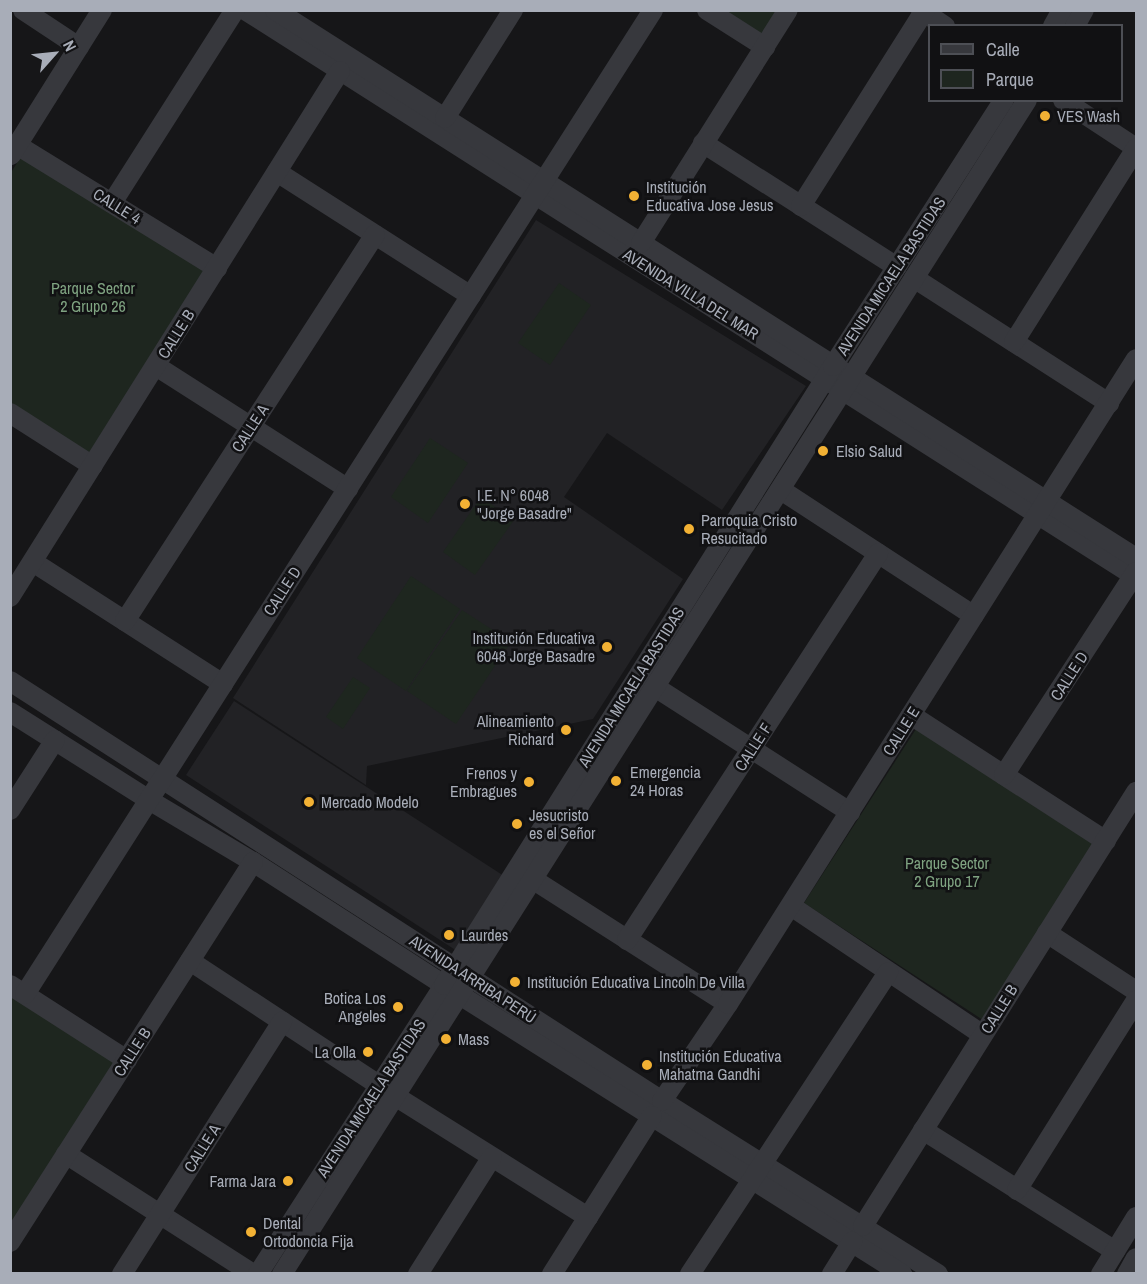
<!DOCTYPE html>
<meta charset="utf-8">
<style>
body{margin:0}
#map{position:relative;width:1147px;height:1284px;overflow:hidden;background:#161618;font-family:"Archivo Narrow",sans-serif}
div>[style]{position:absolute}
.built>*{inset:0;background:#222225}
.green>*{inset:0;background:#1e261f}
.minor>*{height:20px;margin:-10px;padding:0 10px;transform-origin:10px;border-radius:10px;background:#37383d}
.dots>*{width:16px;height:16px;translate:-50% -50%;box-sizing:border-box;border:3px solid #111113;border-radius:50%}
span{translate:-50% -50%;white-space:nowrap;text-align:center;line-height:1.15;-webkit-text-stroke:5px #111113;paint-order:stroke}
.poi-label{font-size:16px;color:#a8adb8}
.left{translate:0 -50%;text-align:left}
.right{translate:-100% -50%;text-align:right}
.street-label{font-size:16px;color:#a8adb8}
.park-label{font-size:16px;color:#7fa381}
.frame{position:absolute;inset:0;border:12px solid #a8adb8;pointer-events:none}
.legend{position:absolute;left:928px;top:24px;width:195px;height:78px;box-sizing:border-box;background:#111113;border:2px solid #4d4f55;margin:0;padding:8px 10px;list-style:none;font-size:18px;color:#a8adb8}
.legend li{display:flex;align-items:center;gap:12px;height:30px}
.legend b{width:30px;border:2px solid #4d4f55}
.north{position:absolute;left:24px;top:24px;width:60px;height:60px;-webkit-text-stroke:4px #111113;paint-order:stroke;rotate:63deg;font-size:16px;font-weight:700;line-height:24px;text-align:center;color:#a8adb8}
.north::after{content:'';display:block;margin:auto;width:21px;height:27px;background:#a8adb8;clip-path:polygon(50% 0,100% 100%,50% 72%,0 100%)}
</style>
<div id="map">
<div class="built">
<div style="clip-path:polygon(536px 220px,806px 386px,722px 510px,607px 433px,564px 497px,683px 579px,593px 719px,367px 766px,366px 785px,233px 698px)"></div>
<div style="clip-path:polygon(234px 701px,504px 876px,457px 951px,186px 775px)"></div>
</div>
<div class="green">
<div style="clip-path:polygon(722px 11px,777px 11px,761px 36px)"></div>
<div style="clip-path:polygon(22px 155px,207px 271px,90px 457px,11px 406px,10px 174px)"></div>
<div style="clip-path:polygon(559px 283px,591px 305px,550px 365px,518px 343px)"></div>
<div style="clip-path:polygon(430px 438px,468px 463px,428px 523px,391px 497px)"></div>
<div style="clip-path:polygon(481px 497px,514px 520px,475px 575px,443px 552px)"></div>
<div style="clip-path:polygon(411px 576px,460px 609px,406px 691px,357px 658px)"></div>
<div style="clip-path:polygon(462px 610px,511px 642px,456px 724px,407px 691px)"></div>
<div style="clip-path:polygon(353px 677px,370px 688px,343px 729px,326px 717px)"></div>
<div style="clip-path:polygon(916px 729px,1093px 844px,983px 1020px,804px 903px)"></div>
<div style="clip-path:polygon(11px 994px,115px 1061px,11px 1223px)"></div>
</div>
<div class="minor">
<div style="left:23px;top:10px;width:67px;rotate:33.5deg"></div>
<div style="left:245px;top:10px;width:1056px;rotate:32.47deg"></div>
<div style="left:275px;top:10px;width:1021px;rotate:32.48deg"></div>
<div style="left:707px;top:10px;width:69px;rotate:32.5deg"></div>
<div style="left:921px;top:10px;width:29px;rotate:34deg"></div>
<div style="left:1053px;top:26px;width:18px;rotate:-61deg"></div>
<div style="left:1075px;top:26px;width:18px;rotate:-61deg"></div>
<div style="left:1063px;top:100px;width:87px;rotate:33.3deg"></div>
<div style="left:445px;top:118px;width:128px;rotate:-57.8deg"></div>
<div style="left:703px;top:143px;width:230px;rotate:32.6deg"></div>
<div style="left:17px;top:145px;width:235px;rotate:31.6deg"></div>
<div style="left:11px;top:155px;width:171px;rotate:-57.9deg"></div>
<div style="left:277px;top:172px;width:230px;rotate:32.6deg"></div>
<div style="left:112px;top:203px;width:229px;rotate:-57.5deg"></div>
<div style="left:801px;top:206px;width:232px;rotate:-57.7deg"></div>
<div style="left:641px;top:243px;width:275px;rotate:-57.8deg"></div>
<div style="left:914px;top:278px;width:232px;rotate:32.7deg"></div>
<div style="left:1014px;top:342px;width:229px;rotate:-57.8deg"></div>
<div style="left:156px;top:366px;width:228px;rotate:32.6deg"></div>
<div style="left:10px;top:413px;width:98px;rotate:32.6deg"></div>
<div style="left:781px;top:490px;width:230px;rotate:33.1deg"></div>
<div style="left:33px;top:562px;width:226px;rotate:32.7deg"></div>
<div style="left:10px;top:597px;width:621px;rotate:-57.9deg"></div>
<div style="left:125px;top:621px;width:460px;rotate:-57.1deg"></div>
<div style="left:10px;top:681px;width:776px;rotate:32.79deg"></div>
<div style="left:662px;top:1101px;width:326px;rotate:32.1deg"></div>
<div style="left:655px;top:687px;width:232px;rotate:32.7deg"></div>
<div style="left:10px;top:712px;width:165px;rotate:32.3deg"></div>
<div style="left:149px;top:800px;width:121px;rotate:30.8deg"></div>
<div style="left:253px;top:862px;width:227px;rotate:32.8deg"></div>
<div style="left:444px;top:985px;width:542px;rotate:32.25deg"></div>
<div style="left:911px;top:715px;width:232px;rotate:32.9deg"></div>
<div style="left:1004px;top:775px;width:242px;rotate:-57deg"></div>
<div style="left:10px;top:810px;width:83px;rotate:-57.3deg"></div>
<div style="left:534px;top:880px;width:230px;rotate:32.6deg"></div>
<div style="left:791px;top:906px;width:231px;rotate:33.9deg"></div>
<div style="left:1047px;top:933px;width:106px;rotate:33.1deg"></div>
<div style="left:627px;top:940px;width:461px;rotate:-57deg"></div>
<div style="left:190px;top:961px;width:226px;rotate:33.3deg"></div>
<div style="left:10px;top:985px;width:139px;rotate:32.7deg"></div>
<div style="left:25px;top:994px;width:1167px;rotate:-57.45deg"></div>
<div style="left:395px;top:1096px;width:228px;rotate:32.1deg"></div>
<div style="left:662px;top:1101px;width:117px;rotate:-55.8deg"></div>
<div style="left:728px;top:1004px;width:763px;rotate:-57.68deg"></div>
<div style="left:923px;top:1130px;width:227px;rotate:32.2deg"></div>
<div style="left:66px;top:1154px;width:222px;rotate:32.7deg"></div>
<div style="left:1017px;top:1190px;width:224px;rotate:-57.9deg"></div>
<div style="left:863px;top:1226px;width:513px;rotate:-57.83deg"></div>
<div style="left:10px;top:1242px;width:451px;rotate:-57.4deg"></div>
<div style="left:122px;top:1274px;width:299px;rotate:-57.6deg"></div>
<div style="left:258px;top:1274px;width:344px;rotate:-57.2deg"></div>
<div style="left:444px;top:985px;width:731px;rotate:-57.85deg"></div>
<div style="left:833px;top:366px;width:316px;rotate:-57.3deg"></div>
<div style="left:282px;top:1274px;width:1390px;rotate:-57.6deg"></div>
<div style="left:418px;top:1274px;width:138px;rotate:-57.7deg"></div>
<div style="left:552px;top:1274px;width:187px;rotate:-57.7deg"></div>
<div style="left:690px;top:1274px;width:361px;rotate:-56.7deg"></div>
<div style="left:832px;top:1274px;width:38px;rotate:-58deg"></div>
<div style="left:1101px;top:1274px;width:67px;rotate:-58.4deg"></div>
<div style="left:1127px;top:1274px;width:18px;rotate:-61deg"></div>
</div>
<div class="dots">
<div style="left:1045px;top:116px;background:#f2b134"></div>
<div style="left:634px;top:196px;background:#f2b134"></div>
<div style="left:823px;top:451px;background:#f2b134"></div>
<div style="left:465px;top:504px;background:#f2b134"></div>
<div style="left:689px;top:529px;background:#f2b134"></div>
<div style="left:607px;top:647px;background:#f2b134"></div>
<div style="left:566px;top:730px;background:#f2b134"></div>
<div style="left:616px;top:781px;background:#f2b134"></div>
<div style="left:529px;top:782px;background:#f2b134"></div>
<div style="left:309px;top:802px;background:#f2b134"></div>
<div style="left:517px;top:824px;background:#f2b134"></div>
<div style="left:449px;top:935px;background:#f2b134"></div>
<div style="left:515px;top:982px;background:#f2b134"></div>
<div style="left:398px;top:1007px;background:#f2b134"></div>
<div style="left:446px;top:1039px;background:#f2b134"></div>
<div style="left:368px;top:1052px;background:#f2b134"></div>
<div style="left:647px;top:1065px;background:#f2b134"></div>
<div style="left:288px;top:1181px;background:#f2b134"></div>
<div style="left:251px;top:1232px;background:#f2b134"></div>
</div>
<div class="poi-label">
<span class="left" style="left:1057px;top:116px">VES Wash</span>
<span class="left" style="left:646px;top:196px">Institución<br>Educativa Jose Jesus</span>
<span class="left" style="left:836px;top:451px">Elsio Salud</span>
<span class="left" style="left:477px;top:504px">I.E. N° 6048<br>"Jorge Basadre"</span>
<span class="left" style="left:701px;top:529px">Parroquia Cristo<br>Resucitado</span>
<span class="right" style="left:595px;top:647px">Institución Educativa<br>6048 Jorge Basadre</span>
<span class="right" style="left:554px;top:730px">Alineamiento<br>Richard</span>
<span class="left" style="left:630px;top:781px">Emergencia<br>24 Horas</span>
<span class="right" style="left:517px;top:782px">Frenos y<br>Embragues</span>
<span class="left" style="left:321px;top:802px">Mercado Modelo</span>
<span class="left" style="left:529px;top:824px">Jesucristo<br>es el Señor</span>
<span class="left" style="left:461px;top:935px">Laurdes</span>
<span class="left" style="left:527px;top:982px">Institución Educativa Lincoln De Villa</span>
<span class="right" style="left:386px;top:1007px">Botica Los<br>Angeles</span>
<span class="left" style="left:458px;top:1039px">Mass</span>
<span class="right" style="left:356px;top:1052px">La Olla</span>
<span class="left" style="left:659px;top:1065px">Institución Educativa<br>Mahatma Gandhi</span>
<span class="right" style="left:276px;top:1181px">Farma Jara</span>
<span class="left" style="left:263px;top:1232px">Dental<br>Ortodoncia Fija</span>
</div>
<div class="street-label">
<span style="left:117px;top:206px;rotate:32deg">CALLE 4</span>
<span style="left:891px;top:276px;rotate:-57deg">AVENIDA MICAELA BASTIDAS</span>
<span style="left:691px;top:294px;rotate:32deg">AVENIDA VILLA DEL MAR</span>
<span style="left:176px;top:334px;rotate:-58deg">CALLE B</span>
<span style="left:250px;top:428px;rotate:-57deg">CALLE A</span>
<span style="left:282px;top:591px;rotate:-57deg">CALLE D</span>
<span style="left:1069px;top:676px;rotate:-57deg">CALLE D</span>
<span style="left:631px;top:687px;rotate:-58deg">AVENIDA MICAELA BASTIDAS</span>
<span style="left:901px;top:731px;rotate:-58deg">CALLE E</span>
<span style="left:753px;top:747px;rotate:-57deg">CALLE F</span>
<span style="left:473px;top:979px;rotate:33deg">AVENIDA ARRIBA PERÚ</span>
<span style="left:999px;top:1009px;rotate:-58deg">CALLE B</span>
<span style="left:132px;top:1052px;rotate:-57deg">CALLE B</span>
<span style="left:371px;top:1098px;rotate:-57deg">AVENIDA MICAELA BASTIDAS</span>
<span style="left:202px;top:1148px;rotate:-58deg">CALLE A</span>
</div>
<div class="park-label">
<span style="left:93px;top:297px">Parque Sector<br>2 Grupo 26</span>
<span style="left:947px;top:872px">Parque Sector<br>2 Grupo 17</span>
</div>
<div class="frame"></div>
<ul class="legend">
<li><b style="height:8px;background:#37383d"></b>Calle</li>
<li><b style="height:16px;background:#1e261f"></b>Parque</li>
</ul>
<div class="north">N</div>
</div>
